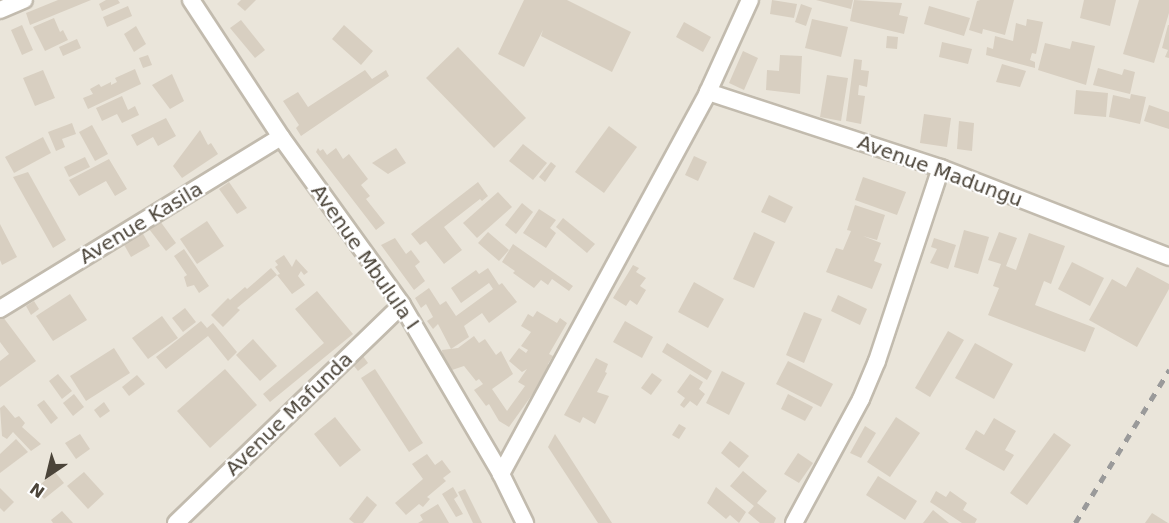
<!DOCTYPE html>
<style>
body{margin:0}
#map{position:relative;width:1169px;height:523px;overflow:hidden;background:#f6f3ec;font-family:"DejaVu Sans",sans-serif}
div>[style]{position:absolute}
.residential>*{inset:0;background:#eae5da}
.building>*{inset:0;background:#d8cfc1}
.roads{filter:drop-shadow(2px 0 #c2bbae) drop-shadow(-2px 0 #c2bbae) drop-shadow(0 2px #c2bbae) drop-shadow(0 -2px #c2bbae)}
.minor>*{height:16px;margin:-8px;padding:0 8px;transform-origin:8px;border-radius:8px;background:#fff}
.rail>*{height:4.5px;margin-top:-2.25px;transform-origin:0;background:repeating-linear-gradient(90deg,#9a9a9a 0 8px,transparent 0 16px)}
span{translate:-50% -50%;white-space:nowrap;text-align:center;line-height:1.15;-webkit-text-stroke:4.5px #fff;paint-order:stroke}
.street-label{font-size:20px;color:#4b4439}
.north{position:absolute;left:18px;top:445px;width:60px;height:60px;-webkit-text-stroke:4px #fff;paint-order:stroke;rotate:215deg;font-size:16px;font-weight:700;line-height:24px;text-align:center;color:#4b4439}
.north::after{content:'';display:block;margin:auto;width:21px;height:27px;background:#4b4439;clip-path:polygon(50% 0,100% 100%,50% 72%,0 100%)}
</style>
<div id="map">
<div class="residential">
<div style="clip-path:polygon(0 0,1169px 0,1169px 523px,0 523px)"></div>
</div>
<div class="building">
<div style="clip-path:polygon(58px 0,91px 0,30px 25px,26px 13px)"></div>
<div style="clip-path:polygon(106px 0,118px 0,120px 3px,102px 11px,99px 4px)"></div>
<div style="clip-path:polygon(241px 0,256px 0,245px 11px,237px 4px)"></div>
<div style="clip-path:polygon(524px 0,567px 0,631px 32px,612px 72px,541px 36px,543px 30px,524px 67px,498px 54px)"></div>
<div style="clip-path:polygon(772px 0,797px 4px,794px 18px,770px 14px)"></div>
<div style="clip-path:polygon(816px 0,853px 0,851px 9px)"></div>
<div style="clip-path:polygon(854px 0,902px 3px,899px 15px,908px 17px,904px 34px,850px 21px)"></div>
<div style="clip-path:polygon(980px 0,1014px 0,1005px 35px,983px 29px,982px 34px,969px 30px,977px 1px)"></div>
<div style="clip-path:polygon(1084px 0,1116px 0,1110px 26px,1080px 18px)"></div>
<div style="clip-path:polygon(1139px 0,1169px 0,1169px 13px,1154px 63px,1123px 54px)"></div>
<div style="clip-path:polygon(801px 4px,812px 8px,806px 26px,795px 22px)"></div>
<div style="clip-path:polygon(128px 6px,132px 16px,107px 27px,103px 17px)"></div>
<div style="clip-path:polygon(929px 6px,970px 18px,964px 36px,924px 24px)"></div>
<div style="clip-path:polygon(54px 18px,60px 32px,63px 30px,68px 40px,45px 51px,33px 27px)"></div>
<div style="clip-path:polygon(812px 19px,848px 27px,841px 57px,805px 48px)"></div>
<div style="clip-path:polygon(1027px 19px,1043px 22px,1036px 54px,1032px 53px,1030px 60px,1035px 62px,1035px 68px,986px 55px,987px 47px,993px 49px,995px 36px,1013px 41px,1016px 23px,1026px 26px)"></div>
<div style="clip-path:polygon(241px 20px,265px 50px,255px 58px,230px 28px)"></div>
<div style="clip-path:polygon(684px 22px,711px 37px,703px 52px,676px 37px)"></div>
<div style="clip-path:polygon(22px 25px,33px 50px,22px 55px,11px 30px)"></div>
<div style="clip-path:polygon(344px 25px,373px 51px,361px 65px,332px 39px)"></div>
<div style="clip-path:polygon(1168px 25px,1169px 25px,1169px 58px,1165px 57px,1168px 50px,1162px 48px)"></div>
<div style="clip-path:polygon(136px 26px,146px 44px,134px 52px,124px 34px)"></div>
<div style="clip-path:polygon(887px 36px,898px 37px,897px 49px,886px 48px)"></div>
<div style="clip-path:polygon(77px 39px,81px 48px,63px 56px,59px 47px)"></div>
<div style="clip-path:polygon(1072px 41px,1095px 46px,1086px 85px,1038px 70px,1045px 43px,1070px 49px)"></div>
<div style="clip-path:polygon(942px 42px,972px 49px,968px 64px,939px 57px)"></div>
<div style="clip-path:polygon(458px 47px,526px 118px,494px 148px,426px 78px)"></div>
<div style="clip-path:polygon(743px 51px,758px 58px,744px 90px,729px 83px)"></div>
<div style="clip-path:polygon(148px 55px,152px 65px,143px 68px,139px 58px)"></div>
<div style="clip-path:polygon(780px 55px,802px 56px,800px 94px,766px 90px,767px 70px,779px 71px)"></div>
<div style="clip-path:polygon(854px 59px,862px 60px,861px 70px,869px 71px,867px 87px,859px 85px,858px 95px,865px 96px,861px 124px,846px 121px)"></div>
<div style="clip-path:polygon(1002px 64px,1026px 71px,1020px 87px,996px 82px)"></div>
<div style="clip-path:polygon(1098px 68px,1122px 75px,1124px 69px,1135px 72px,1130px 94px,1093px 85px)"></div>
<div style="clip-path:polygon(135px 69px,141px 84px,88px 109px,83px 98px,93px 94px,90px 89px,99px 84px,101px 87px,111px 82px,111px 85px,117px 82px,115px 78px)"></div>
<div style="clip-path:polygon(43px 70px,55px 98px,35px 106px,23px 78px)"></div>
<div style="clip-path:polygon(365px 70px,372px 79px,386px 70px,389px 76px,301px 136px,296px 128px,299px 125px,283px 101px,298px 92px,308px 107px)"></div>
<div style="clip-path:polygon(172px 74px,184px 101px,170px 109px,152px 85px)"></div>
<div style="clip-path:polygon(827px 75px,848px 78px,841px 121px,820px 117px)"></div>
<div style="clip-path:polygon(1076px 90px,1108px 93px,1106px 117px,1074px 114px)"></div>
<div style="clip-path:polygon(1131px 94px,1146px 97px,1140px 124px,1109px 117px,1113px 95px,1130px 99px)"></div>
<div style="clip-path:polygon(122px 96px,128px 110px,135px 106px,139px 115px,122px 123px,117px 114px,102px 121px,96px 108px)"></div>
<div style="clip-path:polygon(1149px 105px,1169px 112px,1169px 129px,1144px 121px)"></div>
<div style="clip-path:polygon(924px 114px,951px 118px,947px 147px,920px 143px)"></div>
<div style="clip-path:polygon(166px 118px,176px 136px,158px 146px,153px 137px,137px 146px,131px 135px)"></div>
<div style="clip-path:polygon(959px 121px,974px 123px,972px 151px,957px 149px)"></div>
<div style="clip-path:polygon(72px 123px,76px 134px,62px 139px,65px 147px,56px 151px,48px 132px)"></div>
<div style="clip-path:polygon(92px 125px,108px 154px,95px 161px,79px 132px)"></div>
<div style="clip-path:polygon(609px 126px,637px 147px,604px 193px,575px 172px)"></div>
<div style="clip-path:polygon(200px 130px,208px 145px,211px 143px,218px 154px,182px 178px,173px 166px)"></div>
<div style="clip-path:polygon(43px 137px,51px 153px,14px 173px,5px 157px)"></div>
<div style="clip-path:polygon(523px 144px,547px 163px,533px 180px,509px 161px)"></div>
<div style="clip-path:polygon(318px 148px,320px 151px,323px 149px,327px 155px,336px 148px,343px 159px,349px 154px,368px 179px,361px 185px,370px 196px,366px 199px,385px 223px,376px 230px,316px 152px)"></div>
<div style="clip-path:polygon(396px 148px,406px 163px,388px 174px,372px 163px)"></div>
<div style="clip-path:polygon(694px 156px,707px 162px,698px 181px,685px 175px)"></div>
<div style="clip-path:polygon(85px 157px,90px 167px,69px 177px,64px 167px)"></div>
<div style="clip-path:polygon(109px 159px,127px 189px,115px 196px,106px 181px,79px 196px,69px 180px)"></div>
<div style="clip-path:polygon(551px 162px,556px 166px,545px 182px,539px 177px)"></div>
<div style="clip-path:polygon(28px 172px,66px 240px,53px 248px,13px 177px)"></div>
<div style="clip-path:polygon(863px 177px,906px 192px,897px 215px,855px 200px)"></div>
<div style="clip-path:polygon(229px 182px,247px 208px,237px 214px,219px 189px)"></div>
<div style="clip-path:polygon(478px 182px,488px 196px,482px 201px,480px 199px,444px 227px,462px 250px,444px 264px,426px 241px,420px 245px,411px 234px)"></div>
<div style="clip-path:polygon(498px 192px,512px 207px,477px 238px,463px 223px)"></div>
<div style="clip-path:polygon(769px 195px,793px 207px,785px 223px,761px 212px)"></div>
<div style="clip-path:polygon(522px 203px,533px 212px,516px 234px,505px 225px)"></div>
<div style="clip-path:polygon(855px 205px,885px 215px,877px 240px,863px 236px,881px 243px,874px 261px,882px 264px,872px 289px,826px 272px,836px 248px,843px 250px,851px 231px,847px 230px)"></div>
<div style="clip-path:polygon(539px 209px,556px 220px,550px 228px,556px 233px,546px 248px,523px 233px)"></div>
<div style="clip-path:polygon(563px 218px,595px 244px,587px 253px,556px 227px)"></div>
<div style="clip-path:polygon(160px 221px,176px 243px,166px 251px,149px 229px)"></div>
<div style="clip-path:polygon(207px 221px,224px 246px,197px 264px,180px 239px)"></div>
<div style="clip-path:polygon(0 224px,17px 257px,2px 265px,0 260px)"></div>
<div style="clip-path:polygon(964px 230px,989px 237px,978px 274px,954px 267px)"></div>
<div style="clip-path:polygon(142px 232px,150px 246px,131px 257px,123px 243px)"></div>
<div style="clip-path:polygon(488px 232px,509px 250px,499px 261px,478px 243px)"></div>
<div style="clip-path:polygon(754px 232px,775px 242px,754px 288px,733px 279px)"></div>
<div style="clip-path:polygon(999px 232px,1017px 238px,1006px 266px,1016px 270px,1029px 233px,1065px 246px,1051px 284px,1044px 281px,1035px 305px,1095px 328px,1085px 352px,988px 315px,999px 288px,993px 286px,1001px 264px,988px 260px)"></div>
<div style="clip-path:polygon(395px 238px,406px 254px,411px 250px,420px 262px,415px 266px,425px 281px,414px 290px,381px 245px)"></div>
<div style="clip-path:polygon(934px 238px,956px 245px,948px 269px,930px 263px,937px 249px,931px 247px)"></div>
<div style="clip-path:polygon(513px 244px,573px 286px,569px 291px,552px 279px,548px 285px,541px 280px,534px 288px,513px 273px,515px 271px,502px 262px)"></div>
<div style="clip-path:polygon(184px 249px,209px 286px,199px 293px,194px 285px,187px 287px,184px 277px,187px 275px,174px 256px)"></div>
<div style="clip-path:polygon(284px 255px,292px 267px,296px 259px,308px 272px,304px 275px,301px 271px,298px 276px,305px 285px,292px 294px,277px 275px,280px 274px,275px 267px,278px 265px,275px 261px)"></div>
<div style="clip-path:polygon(1072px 262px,1104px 278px,1090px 306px,1058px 289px)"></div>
<div style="clip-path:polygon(633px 265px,639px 268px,636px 272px,646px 278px,640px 286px,646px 290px,637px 305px,630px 300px,626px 306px,613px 298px)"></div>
<div style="clip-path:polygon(1137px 267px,1169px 284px,1169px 289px,1137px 347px,1089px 320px,1112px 279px,1126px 287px)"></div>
<div style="clip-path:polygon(271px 268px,277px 275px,237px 308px,240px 310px,223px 327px,211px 315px,228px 298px,230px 300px,245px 287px,247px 289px)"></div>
<div style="clip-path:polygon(488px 268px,499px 285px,502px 283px,517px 302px,489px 323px,482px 313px,464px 326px,469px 337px,451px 349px,438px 324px,433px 329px,427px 321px,433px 317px,426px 304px,421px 308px,415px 298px,429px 288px,440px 305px,446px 301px,456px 316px,493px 289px,489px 283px,461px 303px,451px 288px,476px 270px,479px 274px)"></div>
<div style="clip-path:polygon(694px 282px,724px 299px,708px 328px,678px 312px)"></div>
<div style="clip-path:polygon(317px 291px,353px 334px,270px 402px,263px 394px,324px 343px,295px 309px)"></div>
<div style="clip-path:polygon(70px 294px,87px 320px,53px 341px,36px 316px)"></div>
<div style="clip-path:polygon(838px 295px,867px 309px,860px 325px,831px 311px)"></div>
<div style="clip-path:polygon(34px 301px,39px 309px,31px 315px,26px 306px)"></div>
<div style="clip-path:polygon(185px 308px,196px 322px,183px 332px,172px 318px)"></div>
<div style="clip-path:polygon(537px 311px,557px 323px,560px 318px,567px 323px,549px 354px,553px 356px,548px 364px,552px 367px,509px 427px,499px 421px,489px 404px,486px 406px,474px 390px,483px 384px,479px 379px,476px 381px,464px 366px,452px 370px,443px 359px,442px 350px,458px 348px,474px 336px,479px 343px,485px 339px,496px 355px,501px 351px,513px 374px,492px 389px,507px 411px,525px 386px,518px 382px,527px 369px,522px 372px,509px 361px,519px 348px,526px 353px,528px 350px,521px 346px,531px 332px,521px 326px,528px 314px,533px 317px)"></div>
<div style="clip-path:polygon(804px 312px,822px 319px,804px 363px,786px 355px)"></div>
<div style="clip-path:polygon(162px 316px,178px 338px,148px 359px,132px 338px)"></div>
<div style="clip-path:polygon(3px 317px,36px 361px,0 387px,0 361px,9px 354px,0 342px,0 319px)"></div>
<div style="clip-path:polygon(201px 321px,207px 328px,213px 323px,237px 352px,228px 361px,208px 336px,166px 369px,156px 357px)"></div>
<div style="clip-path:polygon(625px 321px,653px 337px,642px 358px,613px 342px)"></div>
<div style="clip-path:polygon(948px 331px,964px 340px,930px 397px,915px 388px)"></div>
<div style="clip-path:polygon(253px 339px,277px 366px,260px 381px,236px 355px)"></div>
<div style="clip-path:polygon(667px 343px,712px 371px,707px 380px,662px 352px)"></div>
<div style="clip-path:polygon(975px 343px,1013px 364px,994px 399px,955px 378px)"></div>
<div style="clip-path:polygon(114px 348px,130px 373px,86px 401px,70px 376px)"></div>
<div style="clip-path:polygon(360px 352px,368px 363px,358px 371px,349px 360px)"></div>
<div style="clip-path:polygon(596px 358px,608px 364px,605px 372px,607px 373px,597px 392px,609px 396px,595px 424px,583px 417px,580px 423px,564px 415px)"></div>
<div style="clip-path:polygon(788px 361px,833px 384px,821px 407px,776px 384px)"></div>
<div style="clip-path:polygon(225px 369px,257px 405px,210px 448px,177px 411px)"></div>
<div style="clip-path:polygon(375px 369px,423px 443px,409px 452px,361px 378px)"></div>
<div style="clip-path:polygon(722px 371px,745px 383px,729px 415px,706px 403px)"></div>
<div style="clip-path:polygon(652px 373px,662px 380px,651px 395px,641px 388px)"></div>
<div style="clip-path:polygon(58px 374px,72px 391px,62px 399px,49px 381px)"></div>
<div style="clip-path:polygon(690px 374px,703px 382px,699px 389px,705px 394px,697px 406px,690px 401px,684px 408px,680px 405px,685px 398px,677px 392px)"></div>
<div style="clip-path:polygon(137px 375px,145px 384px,129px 396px,122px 387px)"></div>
<div style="clip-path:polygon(74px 394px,84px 407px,73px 416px,63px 403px)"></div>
<div style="clip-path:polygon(788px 394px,813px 407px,805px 421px,781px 409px)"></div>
<div style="clip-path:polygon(44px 400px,58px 418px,51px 424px,37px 405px)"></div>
<div style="clip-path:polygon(104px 402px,110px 411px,100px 418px,94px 410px)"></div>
<div style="clip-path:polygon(4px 405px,15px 418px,19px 416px,25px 423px,22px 427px,41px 444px,31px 451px,13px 432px,7px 439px,2px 436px,0 408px)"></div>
<div style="clip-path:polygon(335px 417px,361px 450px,340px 467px,314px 434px)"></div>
<div style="clip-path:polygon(896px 417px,920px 433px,890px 477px,867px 462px)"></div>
<div style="clip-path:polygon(994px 418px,1016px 431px,1005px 450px,1014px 455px,1004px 471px,965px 449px,976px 430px,984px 435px)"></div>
<div style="clip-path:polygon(679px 424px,686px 428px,679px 439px,672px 435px)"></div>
<div style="clip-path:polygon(865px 426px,876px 433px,861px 458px,850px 453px)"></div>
<div style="clip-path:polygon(1054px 433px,1071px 445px,1027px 505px,1010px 493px)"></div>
<div style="clip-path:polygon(80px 434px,90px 449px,76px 459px,65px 443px)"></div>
<div style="clip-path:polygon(555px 434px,612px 523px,598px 523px,548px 447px)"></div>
<div style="clip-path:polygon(16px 439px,28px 452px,0 473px,0 454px)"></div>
<div style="clip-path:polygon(730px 441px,749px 456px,739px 468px,721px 453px)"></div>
<div style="clip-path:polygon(798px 453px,813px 463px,799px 483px,784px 474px)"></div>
<div style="clip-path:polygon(427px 454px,435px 465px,442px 460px,451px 472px,443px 478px,446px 481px,427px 497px,430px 499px,423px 507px,419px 504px,406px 515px,395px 503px,423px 479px,412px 464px)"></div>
<div style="clip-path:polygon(743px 471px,767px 491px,757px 503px,776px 518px,774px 523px,760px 523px,748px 513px,754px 506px,730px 486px)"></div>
<div style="clip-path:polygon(55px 472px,64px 483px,44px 499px,35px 489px)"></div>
<div style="clip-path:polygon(84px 472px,104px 494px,88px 509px,67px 486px)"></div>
<div style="clip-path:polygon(878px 476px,917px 501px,905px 520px,866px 495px)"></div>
<div style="clip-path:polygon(453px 487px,458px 496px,454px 499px,463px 514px,456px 517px,442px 494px)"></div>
<div style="clip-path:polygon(716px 487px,746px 512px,739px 523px,730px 515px,726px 519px,707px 503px)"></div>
<div style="clip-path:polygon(0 488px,14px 502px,4px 512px,0 508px)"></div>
<div style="clip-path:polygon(465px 489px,482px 523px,473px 523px,458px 492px)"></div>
<div style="clip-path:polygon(936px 491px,946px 497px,950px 491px,967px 503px,963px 510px,977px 519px,975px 523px,962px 523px,930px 502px)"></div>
<div style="clip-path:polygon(367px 496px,377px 505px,363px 523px,354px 523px,349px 519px)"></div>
<div style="clip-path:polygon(438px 504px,449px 523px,418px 523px,423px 520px,420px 515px)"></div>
<div style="clip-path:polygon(933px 510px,949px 523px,923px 523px)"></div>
<div style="clip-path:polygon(62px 511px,73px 523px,53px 523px,51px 520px)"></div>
<div style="clip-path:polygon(1152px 513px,1168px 523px,1145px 523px)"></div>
</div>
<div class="roads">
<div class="minor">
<div style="left:191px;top:0;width:164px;rotate:56.7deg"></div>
<div style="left:281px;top:137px;width:207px;rotate:54.2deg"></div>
<div style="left:402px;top:305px;width:196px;rotate:59.6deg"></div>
<div style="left:501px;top:474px;width:55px;rotate:63.9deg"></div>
<div style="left:0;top:10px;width:26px;rotate:-23deg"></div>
<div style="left:708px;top:92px;width:245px;rotate:18.1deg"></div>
<div style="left:941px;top:168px;width:245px;rotate:21.3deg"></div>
<div style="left:0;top:309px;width:329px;rotate:-31.5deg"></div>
<div style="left:501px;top:474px;width:434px;rotate:-61.5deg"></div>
<div style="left:708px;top:92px;width:101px;rotate:-65.5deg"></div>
<div style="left:176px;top:523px;width:314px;rotate:-44deg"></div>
<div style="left:794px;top:523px;width:141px;rotate:-61.6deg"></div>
<div style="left:861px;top:399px;width:41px;rotate:-67.2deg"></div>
<div style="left:877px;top:361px;width:203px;rotate:-71.7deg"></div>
</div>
</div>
<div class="rail">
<div style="left:1075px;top:523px;width:180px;rotate:-58.4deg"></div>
</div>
<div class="street-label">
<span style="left:940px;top:171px;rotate:20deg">Avenue Madungu</span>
<span style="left:141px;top:223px;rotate:-31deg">Avenue Kasila</span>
<span style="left:365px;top:257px;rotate:55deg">Avenue Mbulula I</span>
<span style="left:289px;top:414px;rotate:-44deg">Avenue Mafunda</span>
</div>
<div class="north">N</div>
</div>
